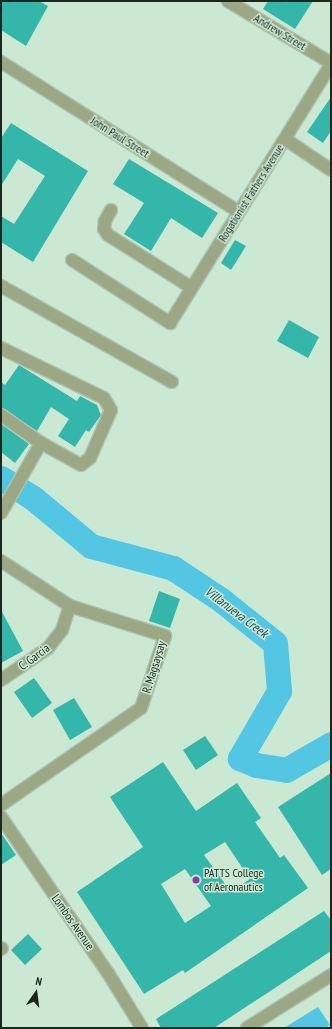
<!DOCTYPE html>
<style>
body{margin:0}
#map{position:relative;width:332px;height:1029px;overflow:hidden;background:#cbe8d3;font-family:"PT Sans Narrow",sans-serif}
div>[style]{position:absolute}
.water>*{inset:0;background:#53c6e4}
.river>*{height:25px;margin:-12.5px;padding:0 12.5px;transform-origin:12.5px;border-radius:12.5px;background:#53c6e4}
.building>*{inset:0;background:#34b6aa}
.roads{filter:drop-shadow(1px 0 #acc5b3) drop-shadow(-1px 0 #acc5b3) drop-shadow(0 1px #acc5b3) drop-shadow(0 -1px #acc5b3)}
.minor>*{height:12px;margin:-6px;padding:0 6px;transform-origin:6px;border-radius:6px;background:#9ca885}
.dots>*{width:11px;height:11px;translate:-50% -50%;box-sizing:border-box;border:2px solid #cbe8d3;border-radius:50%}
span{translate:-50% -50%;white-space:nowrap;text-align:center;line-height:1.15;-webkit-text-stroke:3px #cbe8d3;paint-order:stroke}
.street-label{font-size:12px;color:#1c2720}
.poi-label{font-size:12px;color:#1c2720}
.left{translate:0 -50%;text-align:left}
.water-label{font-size:13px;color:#1d4e5b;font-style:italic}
.frame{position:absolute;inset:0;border:2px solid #1c2720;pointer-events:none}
.north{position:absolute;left:16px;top:973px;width:40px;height:40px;-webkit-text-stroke:3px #cbe8d3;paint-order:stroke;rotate:14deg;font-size:11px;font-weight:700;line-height:16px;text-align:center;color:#1c2720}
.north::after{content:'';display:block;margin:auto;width:14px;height:18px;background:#1c2720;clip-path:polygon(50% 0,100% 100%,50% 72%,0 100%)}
</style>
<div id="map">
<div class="water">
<div style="clip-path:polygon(318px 1007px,330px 1025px,325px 1028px,284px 1028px)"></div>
</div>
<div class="river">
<div style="left:1px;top:478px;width:38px;rotate:32deg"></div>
<div style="left:33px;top:498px;width:75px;rotate:39.6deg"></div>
<div style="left:91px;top:546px;width:85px;rotate:15deg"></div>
<div style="left:173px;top:568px;width:56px;rotate:33.4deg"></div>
<div style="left:220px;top:599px;width:70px;rotate:38.7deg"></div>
<div style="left:275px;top:643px;width:48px;rotate:85.2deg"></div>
<div style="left:279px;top:691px;width:78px;rotate:120.2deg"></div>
<div style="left:240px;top:758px;width:17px;rotate:24deg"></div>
<div style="left:256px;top:765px;width:30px;rotate:9deg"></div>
<div style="left:286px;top:770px;width:52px;rotate:-30deg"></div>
</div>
<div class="building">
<div style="clip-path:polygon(1px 1px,39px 1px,48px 6px,26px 46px,1px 30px)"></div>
<div style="clip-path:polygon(268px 1px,313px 1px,295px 29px,263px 9px)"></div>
<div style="clip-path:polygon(331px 97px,331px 131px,323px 143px,307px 132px)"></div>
<div style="clip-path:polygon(11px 123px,88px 171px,33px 262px,1px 242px,1px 216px,14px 224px,45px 176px,18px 159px,1px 186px,1px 138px)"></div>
<div style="clip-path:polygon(129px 159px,218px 213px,202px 238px,171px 218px,151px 251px,124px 234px,144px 203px,113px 184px)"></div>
<div style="clip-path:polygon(235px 240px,246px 246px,231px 270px,221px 263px)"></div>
<div style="clip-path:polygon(289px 320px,319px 337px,308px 358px,277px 341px)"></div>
<div style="clip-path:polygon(19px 365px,77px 401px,80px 396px,97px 405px,101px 415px,89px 432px,86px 430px,75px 447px,58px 436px,69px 419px,51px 407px,37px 431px,1px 408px,1px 382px,5px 385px)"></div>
<div style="clip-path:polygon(1px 424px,29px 444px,15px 463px,1px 452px)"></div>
<div style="clip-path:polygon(159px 591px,180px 599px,170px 628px,149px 621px)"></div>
<div style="clip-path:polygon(1px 610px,23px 651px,1px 663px)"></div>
<div style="clip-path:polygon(34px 678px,52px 703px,32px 718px,14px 692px)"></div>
<div style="clip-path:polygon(74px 698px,92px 727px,70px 740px,53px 710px)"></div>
<div style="clip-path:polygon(205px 736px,218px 755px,196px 770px,183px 750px)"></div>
<div style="clip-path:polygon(evenodd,163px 762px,196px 811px,237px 783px,261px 818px,255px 822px,280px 858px,284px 855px,308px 888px,185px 973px,183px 970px,144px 994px,77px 892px,143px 847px,110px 797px,163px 762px,225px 842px,250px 879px,231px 892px,204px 855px,225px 842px,163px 762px,185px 869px,211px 906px,185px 923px,161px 884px,185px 869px)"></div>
<div style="clip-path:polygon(331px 773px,331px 869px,322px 875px,278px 807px)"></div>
<div style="clip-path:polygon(1px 833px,16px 855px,1px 865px)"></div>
<div style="clip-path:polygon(324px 911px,331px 920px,331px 951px,214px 1028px,161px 1028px,156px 1019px)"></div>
<div style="clip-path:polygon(28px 934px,42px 949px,25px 965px,11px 950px)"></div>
</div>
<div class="roads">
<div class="minor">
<div style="left:228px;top:1px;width:120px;rotate:31deg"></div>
<div style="left:1px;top:62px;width:281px;rotate:32.2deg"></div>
<div style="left:285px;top:139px;width:55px;rotate:34deg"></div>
<div style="left:111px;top:210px;width:13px;rotate:119deg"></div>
<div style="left:105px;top:221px;width:8px;rotate:97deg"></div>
<div style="left:104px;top:229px;width:7px;rotate:56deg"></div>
<div style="left:108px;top:235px;width:99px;rotate:32.2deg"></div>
<div style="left:72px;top:260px;width:117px;rotate:32.7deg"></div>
<div style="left:170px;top:323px;width:305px;rotate:-58.1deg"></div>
<div style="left:1px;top:286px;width:196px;rotate:29.3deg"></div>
<div style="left:1px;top:348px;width:114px;rotate:25.9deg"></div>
<div style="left:104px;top:398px;width:14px;rotate:60deg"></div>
<div style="left:111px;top:410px;width:52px;rotate:113.6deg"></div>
<div style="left:90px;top:458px;width:11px;rotate:142deg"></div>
<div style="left:81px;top:465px;width:46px;rotate:-151.2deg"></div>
<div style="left:41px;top:443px;width:49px;rotate:-145deg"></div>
<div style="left:1px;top:513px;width:81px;rotate:-60.3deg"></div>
<div style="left:1px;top:561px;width:82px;rotate:33.1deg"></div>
<div style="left:70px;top:606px;width:100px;rotate:17.5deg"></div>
<div style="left:165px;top:636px;width:76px;rotate:108.4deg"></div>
<div style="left:141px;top:708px;width:170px;rotate:145.3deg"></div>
<div style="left:1px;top:680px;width:57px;rotate:-34.2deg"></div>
<div style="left:48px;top:648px;width:23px;rotate:-52deg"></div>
<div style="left:62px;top:630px;width:25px;rotate:-72deg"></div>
<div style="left:1px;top:817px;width:189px;rotate:55.6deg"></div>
<div style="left:108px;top:973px;width:65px;rotate:58.3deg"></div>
<div style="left:1px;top:949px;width:1px;rotate:-45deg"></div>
<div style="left:247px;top:1028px;width:99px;rotate:-32.2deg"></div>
</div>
</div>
<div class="dots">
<div style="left:196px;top:880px;background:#873bad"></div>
</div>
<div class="street-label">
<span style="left:280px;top:32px;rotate:31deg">Andrew Street</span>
<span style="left:120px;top:137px;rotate:32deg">John Paul Street</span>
<span style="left:251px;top:193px;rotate:-58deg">Rogationist Fathers Avenue</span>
<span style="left:34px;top:657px;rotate:-37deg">C. Garcia</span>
<span style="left:154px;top:667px;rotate:-73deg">R. Magsaysay</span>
<span style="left:73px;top:922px;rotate:55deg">Lombos Avenue</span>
</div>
<div class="poi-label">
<span class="left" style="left:204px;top:880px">PATTS College<br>of Aeronautics</span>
</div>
<div class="water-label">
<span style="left:236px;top:613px;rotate:37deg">Villanueva Creek</span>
</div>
<div class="frame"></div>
<div class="north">N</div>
</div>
